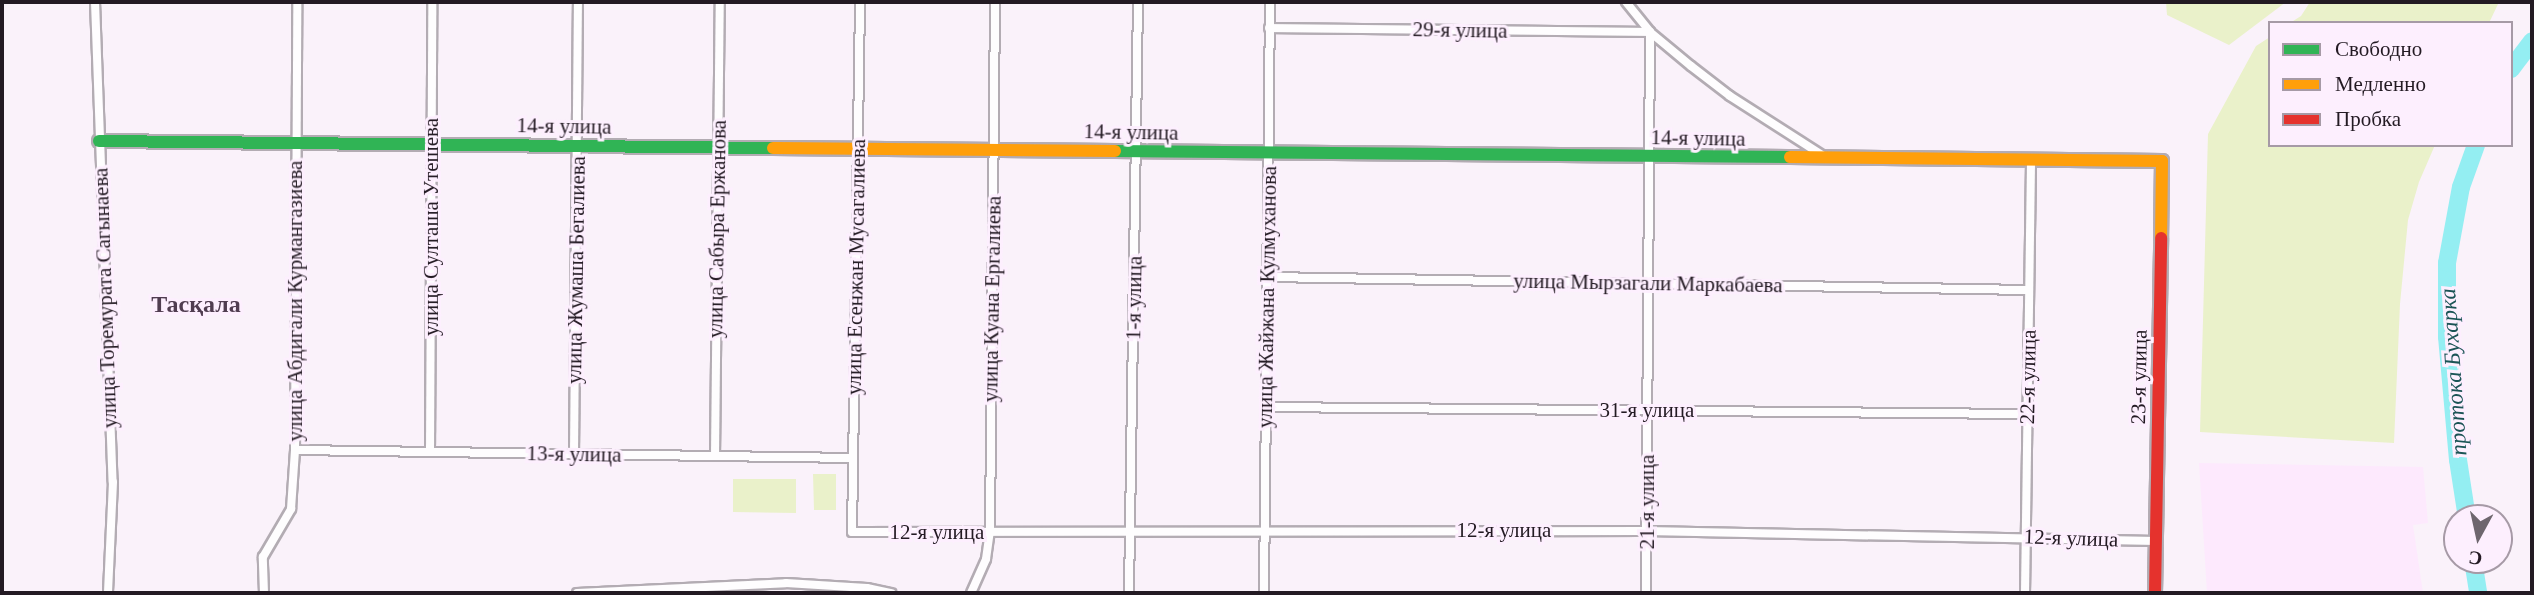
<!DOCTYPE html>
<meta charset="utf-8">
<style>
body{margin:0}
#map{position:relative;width:2534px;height:595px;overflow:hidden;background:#faf2fa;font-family:"Times New Roman",serif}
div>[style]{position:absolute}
.built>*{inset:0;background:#fde9fd}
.green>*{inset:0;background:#eaf1ca}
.river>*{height:18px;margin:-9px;padding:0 9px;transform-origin:9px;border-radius:9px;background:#94eef2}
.roads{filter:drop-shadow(2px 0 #b3acb3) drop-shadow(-2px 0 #b3acb3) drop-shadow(0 2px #b3acb3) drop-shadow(0 -2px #b3acb3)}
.street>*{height:8px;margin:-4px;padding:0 4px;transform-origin:4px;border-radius:4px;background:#fefdfe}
.fast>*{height:12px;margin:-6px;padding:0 6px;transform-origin:6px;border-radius:6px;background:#30b455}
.slow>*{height:12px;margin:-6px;padding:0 6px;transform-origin:6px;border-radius:6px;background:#ff9f0a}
.jam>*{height:12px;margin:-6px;padding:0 6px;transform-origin:6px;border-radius:6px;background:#e5322d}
span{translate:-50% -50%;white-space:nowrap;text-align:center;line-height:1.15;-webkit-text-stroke:6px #fdeffe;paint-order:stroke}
.street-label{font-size:21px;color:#231a23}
.water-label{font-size:23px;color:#1b5456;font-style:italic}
.quarter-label{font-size:24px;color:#503d50;font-weight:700}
.frame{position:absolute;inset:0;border:4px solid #231a23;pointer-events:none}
.legend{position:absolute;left:2268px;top:21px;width:245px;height:126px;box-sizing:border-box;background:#fdeffe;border:2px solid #a69aa6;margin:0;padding:9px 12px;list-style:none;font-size:21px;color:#231a23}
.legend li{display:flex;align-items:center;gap:14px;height:35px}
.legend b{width:35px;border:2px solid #a69aa6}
.north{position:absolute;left:2443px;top:504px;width:70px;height:70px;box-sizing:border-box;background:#fdeffe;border:2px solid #a69aa6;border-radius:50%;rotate:188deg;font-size:19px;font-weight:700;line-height:28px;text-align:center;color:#231a23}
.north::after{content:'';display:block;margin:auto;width:24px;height:32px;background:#6e666e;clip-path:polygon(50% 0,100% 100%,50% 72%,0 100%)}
</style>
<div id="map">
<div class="built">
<div style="clip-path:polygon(2199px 463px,2423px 467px,2428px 523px,2413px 525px,2423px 593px,2207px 593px)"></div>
</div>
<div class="green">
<div style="clip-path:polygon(2166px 2px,2286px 2px,2229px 45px,2167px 15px)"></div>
<div style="clip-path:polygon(2310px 2px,2499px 2px,2489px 23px,2290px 23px,2301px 16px)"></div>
<div style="clip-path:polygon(2270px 37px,2270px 145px,2435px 145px,2419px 182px,2408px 220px,2400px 304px,2394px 443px,2200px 432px,2208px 134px,2256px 46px)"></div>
<div style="clip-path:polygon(813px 474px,836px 474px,836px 510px,814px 510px)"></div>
<div style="clip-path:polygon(733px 479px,796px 479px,796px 513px,733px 512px)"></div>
</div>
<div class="river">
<div style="left:2511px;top:69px;width:35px;rotate:-53deg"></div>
<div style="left:2467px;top:518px;width:59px;rotate:-98.8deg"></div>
<div style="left:2458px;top:460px;width:123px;rotate:-95.1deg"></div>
<div style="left:2447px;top:337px;width:74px;rotate:-90deg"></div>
<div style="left:2447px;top:263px;width:77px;rotate:-79.6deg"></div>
<div style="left:2461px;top:187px;width:45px;rotate:-70.3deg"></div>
<div style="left:2473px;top:560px;width:33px;rotate:81deg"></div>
</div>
<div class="roads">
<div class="street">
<div style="left:95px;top:2px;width:480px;rotate:87.9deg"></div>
<div style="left:113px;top:482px;width:111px;rotate:92.6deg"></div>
<div style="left:860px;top:2px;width:530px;rotate:90.86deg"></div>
<div style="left:852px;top:532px;width:795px;rotate:-0.07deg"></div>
<div style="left:1647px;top:531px;width:509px;rotate:1.13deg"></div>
<div style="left:1626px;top:2px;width:38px;rotate:51deg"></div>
<div style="left:1650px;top:32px;width:53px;rotate:39.7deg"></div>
<div style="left:1691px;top:66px;width:49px;rotate:37.6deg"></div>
<div style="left:1730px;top:96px;width:113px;rotate:32.7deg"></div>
<div style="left:1269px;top:28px;width:381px;rotate:0.6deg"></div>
<div style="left:1650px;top:32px;width:561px;rotate:90.41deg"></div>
<div style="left:1268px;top:277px;width:761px;rotate:0.98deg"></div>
<div style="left:1266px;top:407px;width:762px;rotate:0.53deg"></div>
<div style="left:295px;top:450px;width:557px;rotate:0.82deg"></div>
<div style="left:430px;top:452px;width:450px;rotate:-89.7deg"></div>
<div style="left:574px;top:454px;width:452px;rotate:-89.5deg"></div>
<div style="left:715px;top:456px;width:454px;rotate:-89.4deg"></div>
<div style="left:264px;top:593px;width:36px;rotate:-92deg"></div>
<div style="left:263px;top:557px;width:56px;rotate:-59.7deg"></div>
<div style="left:291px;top:509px;width:59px;rotate:-86.1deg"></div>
<div style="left:295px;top:450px;width:448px;rotate:-89.7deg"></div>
<div style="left:577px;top:593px;width:209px;rotate:-2.7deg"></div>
<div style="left:786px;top:583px;width:81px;rotate:3.5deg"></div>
<div style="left:867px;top:588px;width:25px;rotate:12deg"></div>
<div style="left:971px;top:593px;width:37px;rotate:-66deg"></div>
<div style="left:986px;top:559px;width:27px;rotate:-82deg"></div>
<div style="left:990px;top:532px;width:530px;rotate:-89.46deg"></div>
<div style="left:1129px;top:593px;width:591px;rotate:-89.13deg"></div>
<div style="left:1264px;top:593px;width:591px;rotate:-89.42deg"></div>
<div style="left:2025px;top:593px;width:433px;rotate:-89.2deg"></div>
</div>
<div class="fast">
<div style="left:99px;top:141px;width:674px;rotate:0.6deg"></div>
<div style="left:1115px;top:151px;width:675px;rotate:0.51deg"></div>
</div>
<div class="slow">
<div style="left:773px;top:148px;width:342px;rotate:0.5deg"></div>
<div style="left:1790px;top:157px;width:372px;rotate:0.6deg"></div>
<div style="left:2162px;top:161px;width:77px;rotate:90.7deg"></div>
</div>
<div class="jam">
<div style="left:2155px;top:593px;width:355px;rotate:-89deg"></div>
</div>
</div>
<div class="street-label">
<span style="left:1460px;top:30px;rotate:1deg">29-я улица</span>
<span style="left:564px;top:126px;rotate:1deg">14-я улица</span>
<span style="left:1131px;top:132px;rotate:1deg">14-я улица</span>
<span style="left:1698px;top:138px;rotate:1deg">14-я улица</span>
<span style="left:431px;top:227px;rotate:-90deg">улица Султаша Утешева</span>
<span style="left:717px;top:229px;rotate:-89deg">улица Сабыра Ержанова</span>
<span style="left:856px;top:267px;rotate:-89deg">улица Есенжан Мусагалиева</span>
<span style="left:576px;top:270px;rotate:-89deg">улица Жумаша Бегалиева</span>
<span style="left:1648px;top:283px;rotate:1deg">улица Мырзагали Маркабаева</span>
<span style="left:1267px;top:297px;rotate:-89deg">улица Жайжана Кулмуханова</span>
<span style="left:105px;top:298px;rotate:-92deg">улица Торемурата Сагынаева</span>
<span style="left:1134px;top:298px;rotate:-89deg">1-я улица</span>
<span style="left:992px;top:299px;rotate:-89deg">улица Куана Ергалиева</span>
<span style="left:295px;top:301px;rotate:-90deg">улица Абдигали Курмангазиева</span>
<span style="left:2028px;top:377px;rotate:-89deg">22-я улица</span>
<span style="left:2139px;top:377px;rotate:-89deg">23-я улица</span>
<span style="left:1647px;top:410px">31-я улица</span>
<span style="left:574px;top:454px;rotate:1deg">13-я улица</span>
<span style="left:1647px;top:502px;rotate:-90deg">21-я улица</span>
<span style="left:1504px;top:530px">12-я улица</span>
<span style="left:937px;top:532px">12-я улица</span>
<span style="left:2071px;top:538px;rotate:2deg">12-я улица</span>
</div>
<div class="water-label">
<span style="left:2454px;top:372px;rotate:-94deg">протока Бухарка</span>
</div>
<div class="quarter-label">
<span style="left:196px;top:305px">Тасқала</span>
</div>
<div class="frame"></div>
<ul class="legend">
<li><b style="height:9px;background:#30b455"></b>Свободно</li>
<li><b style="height:9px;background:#ff9f0a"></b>Медленно</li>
<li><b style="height:9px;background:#e5322d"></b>Пробка</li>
</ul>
<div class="north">С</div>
</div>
